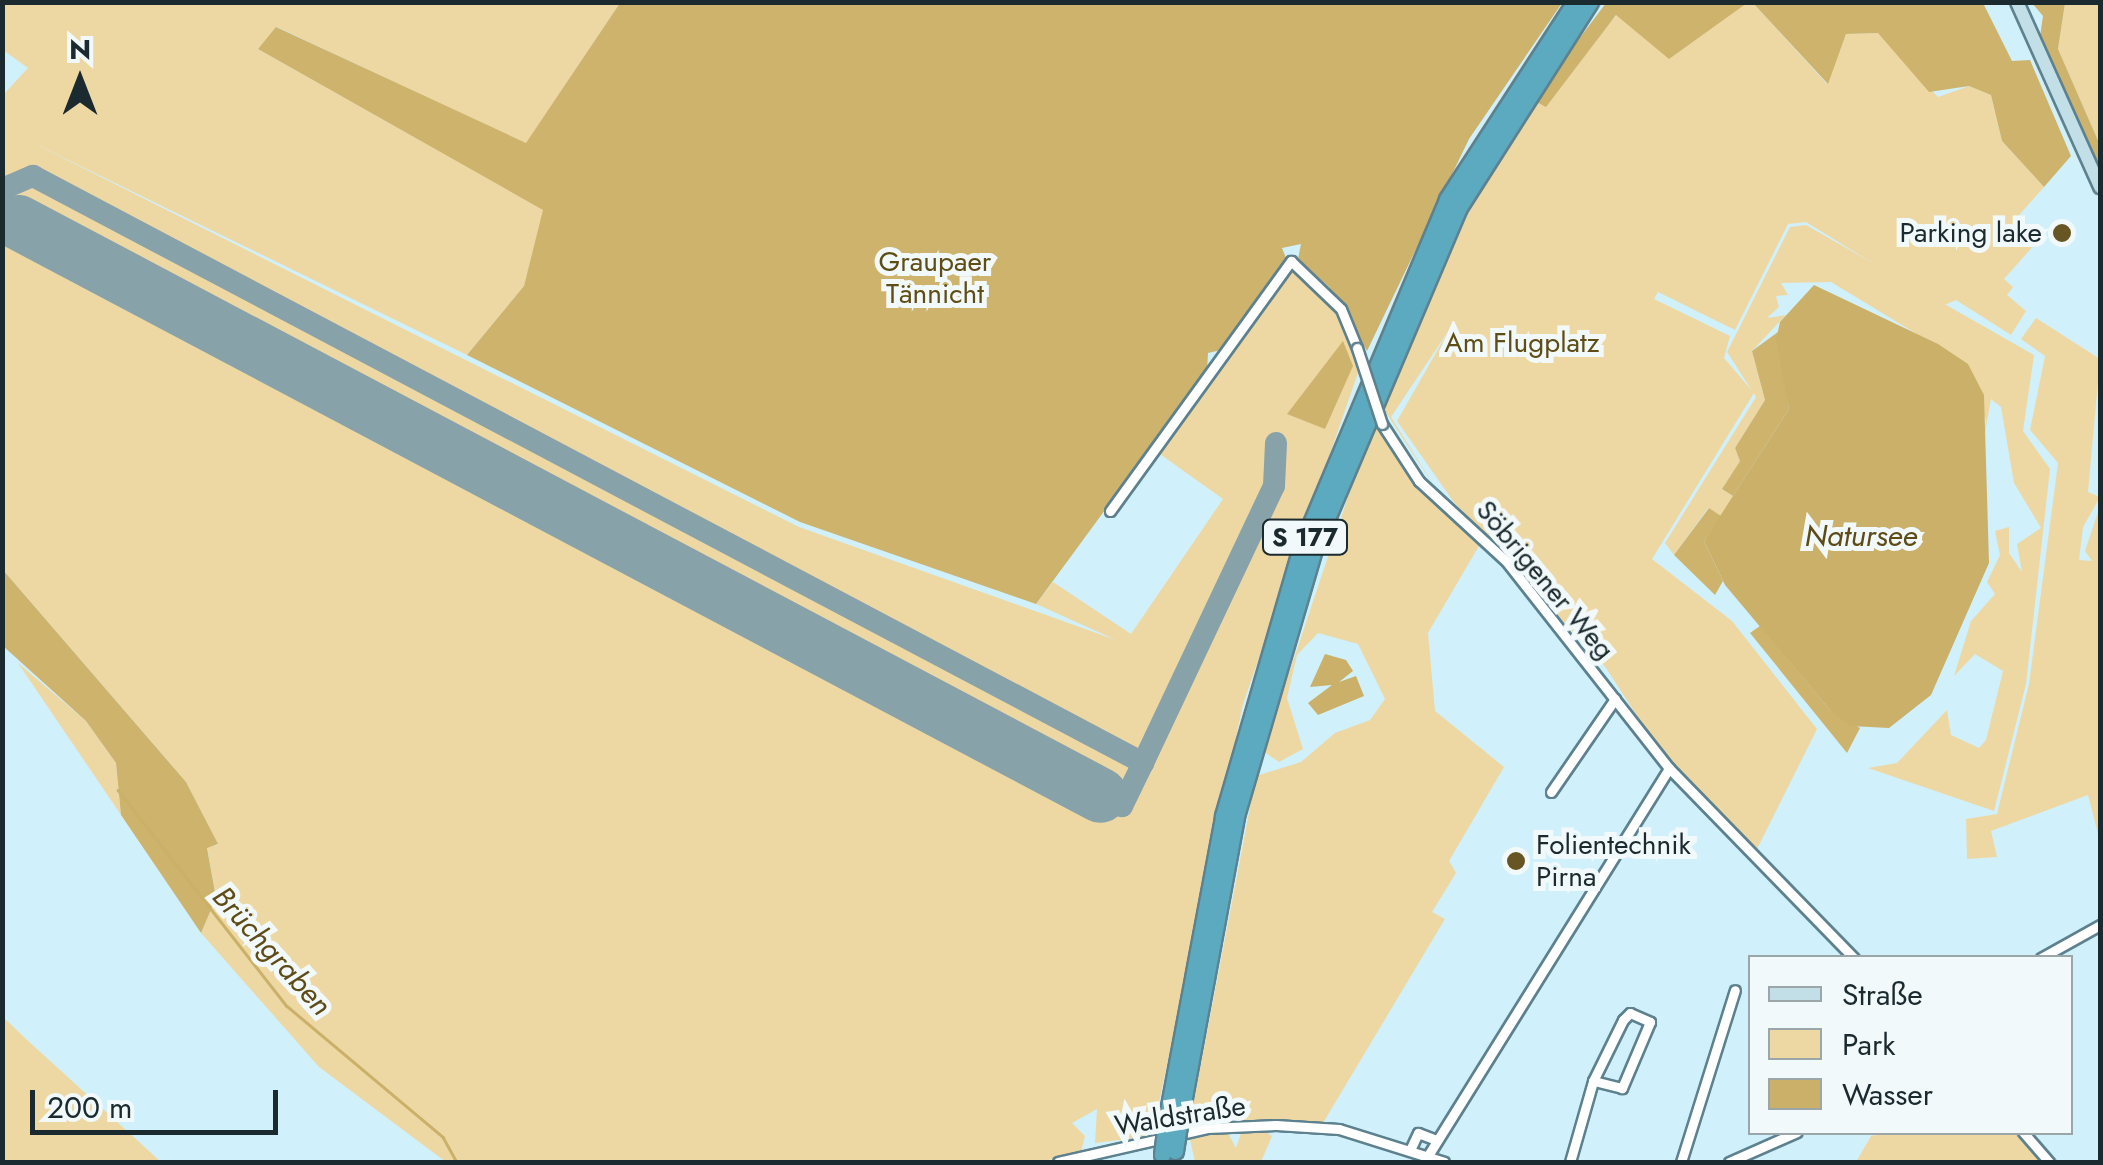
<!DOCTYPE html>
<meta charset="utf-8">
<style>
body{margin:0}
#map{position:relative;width:2103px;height:1165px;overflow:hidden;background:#d0f0fb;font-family:Jost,sans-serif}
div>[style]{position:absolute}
.green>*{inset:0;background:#edd8a4}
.forest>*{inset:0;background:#cdb36c}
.water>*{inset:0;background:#cab069}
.stream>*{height:2.5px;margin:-1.25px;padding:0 1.25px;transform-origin:1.25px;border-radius:1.25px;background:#cab069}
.taxiway>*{height:22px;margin:-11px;padding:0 11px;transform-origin:11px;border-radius:11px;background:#88a2aa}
.runway>*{height:55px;margin:-27.5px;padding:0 27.5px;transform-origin:27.5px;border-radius:27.5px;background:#88a2aa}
.roads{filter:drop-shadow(2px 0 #5d818e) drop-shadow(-2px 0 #5d818e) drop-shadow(0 2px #5d818e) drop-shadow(0 -2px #5d818e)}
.minor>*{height:9px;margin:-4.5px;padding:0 4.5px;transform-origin:4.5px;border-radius:4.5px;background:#fff}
.secondary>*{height:12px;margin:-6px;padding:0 6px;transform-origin:6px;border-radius:6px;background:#c2dfe8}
.trunk>*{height:15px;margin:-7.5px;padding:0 7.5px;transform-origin:7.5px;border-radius:7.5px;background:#5caac0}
.bridges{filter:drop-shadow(2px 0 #5d818e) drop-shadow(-2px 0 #5d818e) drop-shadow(0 2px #5d818e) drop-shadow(0 -2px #5d818e)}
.minor-bridge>*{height:9px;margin:-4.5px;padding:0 4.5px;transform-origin:4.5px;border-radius:4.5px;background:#fff}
.trunk-bridge>*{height:15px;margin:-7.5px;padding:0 7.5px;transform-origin:7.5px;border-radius:7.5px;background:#5caac0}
.dots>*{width:28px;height:28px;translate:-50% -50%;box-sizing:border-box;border:5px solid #f1f9fb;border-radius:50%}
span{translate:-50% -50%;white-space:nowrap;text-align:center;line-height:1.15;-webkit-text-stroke:10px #f1f9fb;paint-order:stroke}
.shield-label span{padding:2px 8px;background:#f1f9fb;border:2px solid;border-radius:8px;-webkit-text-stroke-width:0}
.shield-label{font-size:25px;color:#1b2a2f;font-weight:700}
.poi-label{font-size:28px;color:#1b2a2f}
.right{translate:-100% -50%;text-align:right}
.left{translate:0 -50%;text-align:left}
.park-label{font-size:28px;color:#5f4d16}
.street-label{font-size:28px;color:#1b2a2f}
.water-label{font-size:30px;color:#5e4b15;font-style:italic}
.frame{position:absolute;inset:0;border:5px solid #1b2a2f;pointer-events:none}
.legend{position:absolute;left:1748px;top:955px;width:325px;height:180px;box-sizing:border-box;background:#f1f9fb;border:2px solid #9ba6a9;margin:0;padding:12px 18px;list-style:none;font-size:30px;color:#1b2a2f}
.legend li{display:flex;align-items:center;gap:20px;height:50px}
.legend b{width:50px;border:2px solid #9ba6a9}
.north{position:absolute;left:30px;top:30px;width:100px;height:100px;-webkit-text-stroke:8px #f1f9fb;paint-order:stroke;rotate:0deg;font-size:28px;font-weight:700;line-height:40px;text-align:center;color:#1b2a2f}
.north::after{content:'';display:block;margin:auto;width:35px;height:45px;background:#1b2a2f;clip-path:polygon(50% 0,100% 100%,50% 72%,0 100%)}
.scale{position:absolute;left:30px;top:1090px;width:248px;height:45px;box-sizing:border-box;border:5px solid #1b2a2f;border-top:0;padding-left:12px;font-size:30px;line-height:35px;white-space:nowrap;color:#1b2a2f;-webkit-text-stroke:8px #f1f9fb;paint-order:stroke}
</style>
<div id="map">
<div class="green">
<div style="clip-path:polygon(3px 3px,620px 3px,526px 144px,277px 27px,258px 49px,544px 210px,524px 286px,467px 355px,27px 140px,799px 527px,1116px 640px,1036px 604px,1053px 582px,1131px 634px,1223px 499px,1157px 452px,1284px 270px,1292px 267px,1337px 310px,1359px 370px,1243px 704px,1152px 1136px,1095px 1143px,1097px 1109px,1072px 1123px,1085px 1136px,1081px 1152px,1040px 1162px,446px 1162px,319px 1067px,201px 933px,216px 898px,207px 847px,218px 845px,186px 782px,3px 570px,2px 96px,28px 68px,3px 50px)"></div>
<div style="clip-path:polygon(1600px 3px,1533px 100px,1617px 15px,1753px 3px,1827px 84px,1846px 34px,1879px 33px,1938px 97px,1969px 86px,1991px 95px,2002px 141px,2044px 187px,2013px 222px,2036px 243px,2004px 279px,2013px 287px,2007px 295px,2026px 311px,2011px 335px,1956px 300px,1942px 306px,1806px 222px,1788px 224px,1735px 330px,1658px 292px,1654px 299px,1730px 336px,1724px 358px,1754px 393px,1652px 559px,1732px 621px,1817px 729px,1756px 851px,1661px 753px,1606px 668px,1453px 501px,1397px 421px,1449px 330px,1391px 417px,1440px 495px,1379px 402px,1494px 159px,1530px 99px)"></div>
<div style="clip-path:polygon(2065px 3px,2100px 3px,2100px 145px,2058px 49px)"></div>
<div style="clip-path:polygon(1806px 225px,2034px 355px,2023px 431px,2050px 469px,2026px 684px,1994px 811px,1868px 768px,1897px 763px,1947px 710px,1951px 735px,1979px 748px,1986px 740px,2003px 671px,1975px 654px,1954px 676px,1971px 621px,1995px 594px,1987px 582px,2000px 555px,1995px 531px,2009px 527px,2009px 553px,2022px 572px,2017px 544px,2041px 528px,2014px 483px,2001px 407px,1991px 399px,1984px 438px,1986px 420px,1948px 353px,1831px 282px,1781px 283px,1788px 295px,1776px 296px,1779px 307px,1767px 318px,1786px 315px,1752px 351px,1765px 400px,1735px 448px,1740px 461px,1722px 489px,1733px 496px,1721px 516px,1708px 508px,1674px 555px,1665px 543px,1756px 397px,1727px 352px,1790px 227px)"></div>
<div style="clip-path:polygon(2036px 318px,2100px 359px,2088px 492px,2100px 497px,2083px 527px,2079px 560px,2092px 561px,2085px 551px,2100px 506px,2100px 842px,2088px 795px,1991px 831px,1997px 857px,1967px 859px,1966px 819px,1997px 814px,2029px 684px,2058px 463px,2030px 430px,2045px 356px,2021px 339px)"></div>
<div style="clip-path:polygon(1373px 422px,1417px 483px,1483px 539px,1428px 633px,1435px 711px,1504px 767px,1449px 861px,1456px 873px,1432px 912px,1445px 919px,1323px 1123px,1240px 1122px,1248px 1105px,1227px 1106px,1225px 1121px,1190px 1122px,1256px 776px,1301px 762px,1335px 733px,1370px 720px,1385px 699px,1358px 644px,1318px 633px,1297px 655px,1287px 698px,1303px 749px,1279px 762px,1263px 751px)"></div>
<div style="clip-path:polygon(18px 663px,86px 721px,116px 763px,121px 815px)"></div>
<div style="clip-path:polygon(2px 1016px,26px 1039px,161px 1162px,3px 1162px)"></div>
<div style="clip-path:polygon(1261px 1129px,1272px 1136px,1261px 1162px,1195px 1162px,1189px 1135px,1227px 1131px,1236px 1148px,1242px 1130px)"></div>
<div style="clip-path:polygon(1896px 1132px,2017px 1133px,2045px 1162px,1856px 1162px,1871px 1136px)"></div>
</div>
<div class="forest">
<div style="clip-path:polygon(620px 3px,1562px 3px,1469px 139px,1367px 351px,1329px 287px,1298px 259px,1301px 244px,1282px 248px,1286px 258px,1221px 350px,1208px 353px,1207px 371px,1036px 604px,800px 522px,467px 355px,524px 286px,543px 210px,258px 49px,276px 27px,526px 143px)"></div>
<div style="clip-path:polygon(1606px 3px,1747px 3px,1669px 59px,1616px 15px,1546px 107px,1533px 100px)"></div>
<div style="clip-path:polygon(1753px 3px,1983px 3px,2012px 61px,2030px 60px,2071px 156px,2044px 187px,2002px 141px,1991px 95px,1969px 86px,1929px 92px,1878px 33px,1846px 34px,1828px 84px)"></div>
<div style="clip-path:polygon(2032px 3px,2065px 3px,2058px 49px,2100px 145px,2100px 180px,2039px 43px,2043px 16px)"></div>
<div style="clip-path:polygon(1778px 332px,1789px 409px,1733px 496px,1722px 489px,1740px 461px,1735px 448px,1765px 400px,1752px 351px)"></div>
<div style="clip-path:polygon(1343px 341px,1353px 366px,1325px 429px,1287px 414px)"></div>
<div style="clip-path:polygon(1709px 508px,1721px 516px,1704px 541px,1723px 581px,1715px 595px,1674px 555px)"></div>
<div style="clip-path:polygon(3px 570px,186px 782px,218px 844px,207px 848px,216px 898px,201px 933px,121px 815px,116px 763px,86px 721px,3px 646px)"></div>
<div style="clip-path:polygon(1760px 626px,1830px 710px,1860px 728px,1847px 753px,1750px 633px)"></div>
</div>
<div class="water">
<div style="clip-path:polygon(1814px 285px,1938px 344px,1968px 364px,1984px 395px,1989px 563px,1931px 695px,1889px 728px,1850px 726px,1830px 710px,1725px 585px,1704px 541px,1789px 409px,1776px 340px,1780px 322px)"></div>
<div style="clip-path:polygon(1325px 654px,1346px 660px,1353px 671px,1339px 682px,1356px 676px,1364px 696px,1318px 715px,1308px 703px,1332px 685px,1310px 687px)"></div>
</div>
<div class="stream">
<div style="left:118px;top:790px;width:274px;rotate:52deg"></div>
<div style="left:287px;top:1006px;width:204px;rotate:40deg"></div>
<div style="left:443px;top:1137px;width:29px;rotate:61deg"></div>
</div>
<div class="taxiway">
<div style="left:2px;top:189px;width:34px;rotate:-23deg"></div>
<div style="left:33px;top:176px;width:1256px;rotate:27.87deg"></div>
<div style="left:1143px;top:763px;width:48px;rotate:116deg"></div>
<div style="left:1122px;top:806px;width:25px;rotate:-153deg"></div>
<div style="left:2px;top:208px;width:21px;rotate:41deg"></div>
<div style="left:1143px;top:763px;width:306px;rotate:-64.7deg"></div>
<div style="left:1274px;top:486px;width:43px;rotate:-87.3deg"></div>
</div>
<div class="runway">
<div style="left:18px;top:222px;width:1224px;rotate:27.9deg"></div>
</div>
<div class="roads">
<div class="minor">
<div style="left:1382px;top:424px;width:68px;rotate:57deg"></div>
<div style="left:1419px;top:481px;width:118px;rotate:42.6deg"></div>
<div style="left:1506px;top:561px;width:263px;rotate:51.8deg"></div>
<div style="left:1669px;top:768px;width:265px;rotate:45.8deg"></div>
<div style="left:1110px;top:511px;width:309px;rotate:-54.1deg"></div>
<div style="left:1291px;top:261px;width:69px;rotate:43.8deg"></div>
<div style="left:1341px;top:309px;width:42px;rotate:67.7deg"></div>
<div style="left:1551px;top:792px;width:113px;rotate:-55.5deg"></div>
<div style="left:2041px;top:958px;width:68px;rotate:-29.2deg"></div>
<div style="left:2023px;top:1132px;width:40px;rotate:49deg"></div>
<div style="left:1410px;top:1150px;width:19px;rotate:-65deg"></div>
<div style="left:1418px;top:1133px;width:19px;rotate:21deg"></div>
<div style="left:1058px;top:1162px;width:154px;rotate:-12.8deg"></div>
<div style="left:1208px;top:1128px;width:68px;rotate:-2.5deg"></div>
<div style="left:1276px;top:1125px;width:63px;rotate:3.6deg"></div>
<div style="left:1339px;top:1129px;width:110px;rotate:17.4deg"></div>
<div style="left:1424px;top:1162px;width:464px;rotate:-58.1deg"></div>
<div style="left:1570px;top:1162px;width:84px;rotate:-74.1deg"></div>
<div style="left:1593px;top:1081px;width:68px;rotate:-63.8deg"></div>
<div style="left:1623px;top:1020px;width:10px;rotate:-45deg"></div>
<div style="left:1630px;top:1013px;width:22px;rotate:24deg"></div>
<div style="left:1650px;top:1022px;width:72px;rotate:113deg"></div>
<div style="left:1622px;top:1088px;width:30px;rotate:-166deg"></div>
<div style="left:1681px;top:1162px;width:180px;rotate:-72.6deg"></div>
<div style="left:1729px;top:1162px;width:74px;rotate:-23.8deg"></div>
</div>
<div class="secondary">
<div style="left:2017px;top:2px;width:203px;rotate:65.8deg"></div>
</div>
<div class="trunk">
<div style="left:1180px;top:1119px;width:308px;rotate:-79.5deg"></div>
<div style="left:1236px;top:816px;width:278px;rotate:-73.7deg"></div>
<div style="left:1314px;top:549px;width:369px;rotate:-67deg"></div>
<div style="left:1458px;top:209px;width:246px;rotate:-57.5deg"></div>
<div style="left:1166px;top:1122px;width:311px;rotate:-79.4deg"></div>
<div style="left:1223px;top:816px;width:280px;rotate:-73.8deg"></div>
<div style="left:1301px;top:547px;width:377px;rotate:-67.2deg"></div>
<div style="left:1447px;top:199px;width:235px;rotate:-57deg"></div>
</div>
</div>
<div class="bridges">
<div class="minor-bridge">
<div style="left:1357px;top:348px;width:80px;rotate:71.8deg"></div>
</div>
<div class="trunk-bridge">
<div style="left:1175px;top:1151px;width:32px;rotate:-81deg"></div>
<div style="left:1162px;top:1155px;width:33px;rotate:-83deg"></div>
</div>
</div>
<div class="dots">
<div style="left:2062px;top:233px;background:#675523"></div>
<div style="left:1516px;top:861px;background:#675523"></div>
</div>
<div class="shield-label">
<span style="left:1305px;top:537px">S 177</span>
</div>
<div class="poi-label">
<span class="right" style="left:2042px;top:233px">Parking lake</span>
<span class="left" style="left:1536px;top:861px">Folientechnik<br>Pirna</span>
</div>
<div class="park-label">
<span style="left:935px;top:278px">Graupaer<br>Tännicht</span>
<span style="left:1522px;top:343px">Am Flugplatz</span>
</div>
<div class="street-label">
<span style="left:1545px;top:580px;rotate:50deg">Söbrigener Weg</span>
<span style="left:1180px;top:1116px;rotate:-9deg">Waldstraße</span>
</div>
<div class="water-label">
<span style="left:1861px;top:536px">Natursee</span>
<span style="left:272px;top:951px;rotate:48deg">Brüchgraben</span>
</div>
<div class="frame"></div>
<ul class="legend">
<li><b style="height:12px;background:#c2dfe8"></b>Straße</li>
<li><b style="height:28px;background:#edd8a4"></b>Park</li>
<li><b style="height:28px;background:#cab069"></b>Wasser</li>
</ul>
<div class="north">N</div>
<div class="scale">200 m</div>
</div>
